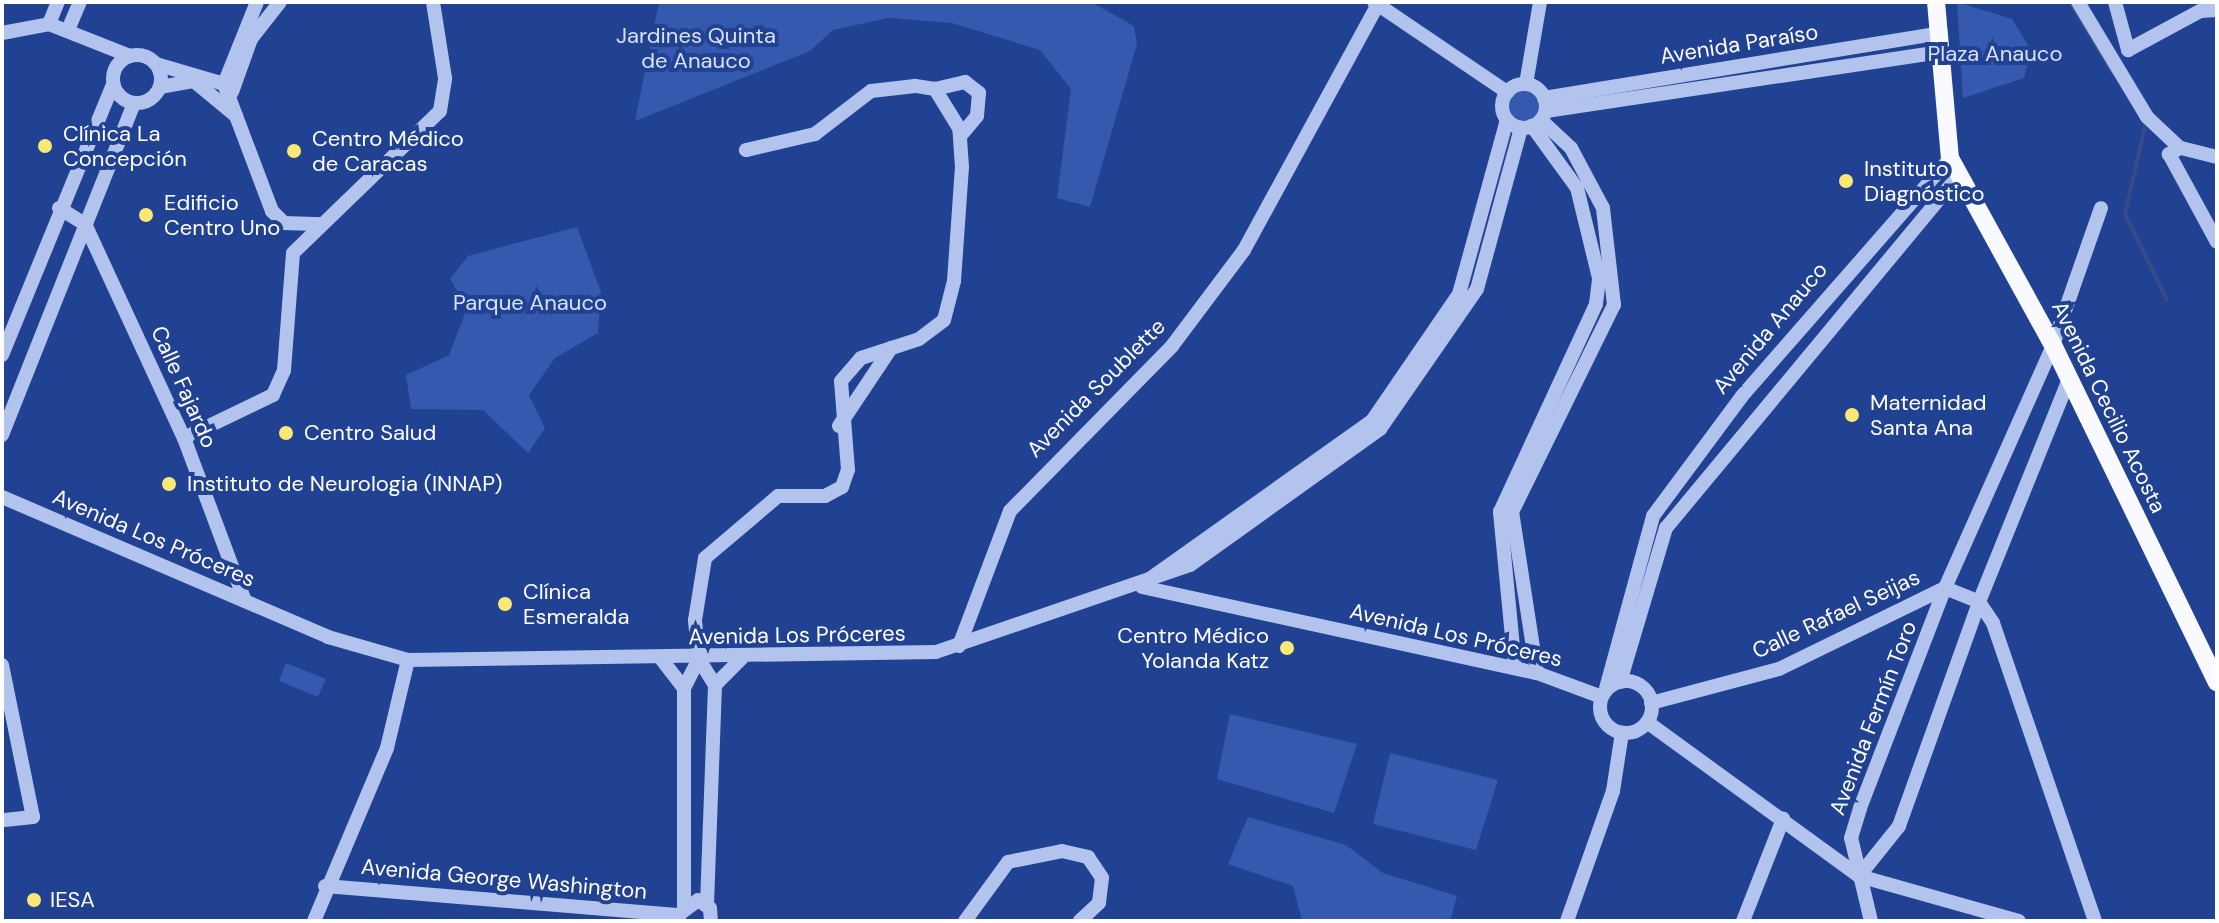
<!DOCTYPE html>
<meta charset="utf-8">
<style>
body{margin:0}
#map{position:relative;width:2219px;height:923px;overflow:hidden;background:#214192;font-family:"DM Sans",sans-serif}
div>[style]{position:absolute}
.green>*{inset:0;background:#3559af}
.round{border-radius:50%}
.stream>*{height:4px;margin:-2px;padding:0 2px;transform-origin:2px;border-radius:2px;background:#354c89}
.minor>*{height:14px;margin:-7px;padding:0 7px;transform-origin:7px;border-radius:7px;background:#b2c4ed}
.minor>.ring{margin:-7px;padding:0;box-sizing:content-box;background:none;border:14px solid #b2c4ed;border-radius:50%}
.major>*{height:18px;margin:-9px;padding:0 9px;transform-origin:9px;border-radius:9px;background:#f9faff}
.dots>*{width:22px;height:22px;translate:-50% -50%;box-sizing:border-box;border:4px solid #214192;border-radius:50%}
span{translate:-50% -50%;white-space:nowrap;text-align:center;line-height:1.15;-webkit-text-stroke:8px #214192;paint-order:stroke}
.park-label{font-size:22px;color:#d8e2f9}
.street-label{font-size:22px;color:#fff}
.poi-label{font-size:22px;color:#fff}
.left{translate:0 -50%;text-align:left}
.right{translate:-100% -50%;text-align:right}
.frame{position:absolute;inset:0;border:4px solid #fff;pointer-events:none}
</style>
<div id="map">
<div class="green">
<div style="clip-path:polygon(659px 2px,1091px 2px,1134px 26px,1137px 44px,1090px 207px,1057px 198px,1071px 89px,1040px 50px,952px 23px,888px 18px,833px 30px,810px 51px,635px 121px)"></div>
<div style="clip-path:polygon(1957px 2px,2012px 19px,2031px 50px,2024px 78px,1963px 98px)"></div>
<div class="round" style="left:1505px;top:87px;width:38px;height:38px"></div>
<div style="clip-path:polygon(577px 227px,601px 292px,598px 333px,555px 358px,529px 395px,545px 428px,528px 453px,483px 410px,411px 409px,406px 375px,449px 355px,467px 308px,450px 279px,468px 256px)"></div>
<div style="clip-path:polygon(286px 663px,326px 679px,318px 697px,279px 681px)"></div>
<div style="clip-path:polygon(1230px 714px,1357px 744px,1334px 813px,1217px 779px)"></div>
<div style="clip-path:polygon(1390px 753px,1498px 780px,1476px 850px,1373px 824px)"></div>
<div style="clip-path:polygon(1248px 817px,1346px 845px,1383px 873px,1457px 896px,1450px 921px,1302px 921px,1293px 886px,1228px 864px)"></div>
</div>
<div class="stream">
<div style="left:2070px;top:2px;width:82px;rotate:59deg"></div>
<div style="left:2146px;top:122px;width:94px;rotate:102.9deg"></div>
<div style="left:2125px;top:214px;width:96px;rotate:64deg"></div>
</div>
<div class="minor">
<div style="left:1374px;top:2px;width:161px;rotate:34.1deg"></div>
<div style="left:2078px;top:2px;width:134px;rotate:59deg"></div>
<div style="left:2147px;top:117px;width:45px;rotate:43.2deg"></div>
<div style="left:2115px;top:2px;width:50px;rotate:74.8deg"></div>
<div style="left:2128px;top:50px;width:82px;rotate:-28.4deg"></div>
<div style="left:2200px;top:11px;width:17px;rotate:-3deg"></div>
<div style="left:49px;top:24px;width:24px;rotate:-68deg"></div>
<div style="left:68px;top:30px;width:30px;rotate:-67deg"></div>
<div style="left:2px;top:33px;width:48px;rotate:-10.8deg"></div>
<div style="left:49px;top:24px;width:87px;rotate:21.6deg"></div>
<div class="ring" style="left:113px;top:55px;width:34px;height:34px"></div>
<div style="left:156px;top:64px;width:71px;rotate:16.4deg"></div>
<div style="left:224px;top:84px;width:136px;rotate:69.3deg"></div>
<div style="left:272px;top:211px;width:17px;rotate:45deg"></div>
<div style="left:284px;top:223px;width:38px;rotate:2deg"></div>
<div style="left:224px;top:84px;width:88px;rotate:-68.1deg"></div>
<div style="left:1526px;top:84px;width:83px;rotate:-80.3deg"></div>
<div class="ring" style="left:1502px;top:84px;width:30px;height:30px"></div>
<div style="left:160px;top:87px;width:35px;rotate:-10deg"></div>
<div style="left:194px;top:81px;width:55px;rotate:39.8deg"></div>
<div style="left:935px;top:89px;width:31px;rotate:-13deg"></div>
<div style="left:965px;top:82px;width:18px;rotate:38deg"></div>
<div style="left:979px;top:93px;width:23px;rotate:95deg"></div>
<div style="left:977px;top:116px;width:25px;rotate:130deg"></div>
<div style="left:232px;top:92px;width:56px;rotate:-70.3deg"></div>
<div style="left:251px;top:39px;width:47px;rotate:-51.9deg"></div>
<div style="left:1544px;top:98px;width:402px;rotate:-9.3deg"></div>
<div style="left:1546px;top:111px;width:399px;rotate:-8.5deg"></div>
<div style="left:2217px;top:157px;width:38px;rotate:-166deg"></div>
<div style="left:2180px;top:148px;width:13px;rotate:151deg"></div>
<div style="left:2169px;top:154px;width:100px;rotate:61.4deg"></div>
<div style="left:59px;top:208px;width:31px;rotate:32deg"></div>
<div style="left:85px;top:224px;width:236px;rotate:65.2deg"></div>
<div style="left:184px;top:438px;width:174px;rotate:69.5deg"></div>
<div style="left:2px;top:355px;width:292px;rotate:-67.7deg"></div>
<div style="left:839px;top:426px;width:94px;rotate:-56.3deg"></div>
<div style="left:2px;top:435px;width:356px;rotate:-68.3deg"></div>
<div style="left:184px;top:438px;width:99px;rotate:-25.8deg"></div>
<div style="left:273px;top:395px;width:27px;rotate:-66deg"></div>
<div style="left:284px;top:370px;width:117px;rotate:-85.6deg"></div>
<div style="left:293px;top:253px;width:204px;rotate:-44deg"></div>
<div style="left:440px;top:111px;width:33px;rotate:-81deg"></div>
<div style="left:445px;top:78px;width:77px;rotate:-99deg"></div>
<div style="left:2px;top:497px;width:355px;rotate:23.2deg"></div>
<div style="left:328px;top:637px;width:83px;rotate:16deg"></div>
<div style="left:408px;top:660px;width:528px;rotate:-0.87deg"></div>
<div style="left:936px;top:652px;width:268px;rotate:-18.9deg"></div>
<div style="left:1190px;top:565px;width:234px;rotate:-35.6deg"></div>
<div style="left:1380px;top:429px;width:170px;rotate:-55.3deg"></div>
<div style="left:1477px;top:289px;width:167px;rotate:-74.7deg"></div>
<div style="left:1151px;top:578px;width:271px;rotate:-35.4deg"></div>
<div style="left:1372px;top:421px;width:154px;rotate:-55.6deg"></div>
<div style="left:1459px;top:294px;width:180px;rotate:-74.6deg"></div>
<div style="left:1142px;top:587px;width:404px;rotate:12.3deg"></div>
<div style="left:1537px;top:673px;width:69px;rotate:20.3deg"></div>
<div style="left:959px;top:646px;width:144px;rotate:-69.3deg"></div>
<div style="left:1010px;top:511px;width:231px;rotate:-45.5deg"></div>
<div style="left:1172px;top:346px;width:120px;rotate:-53.1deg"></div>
<div style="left:1244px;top:250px;width:282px;rotate:-61.4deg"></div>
<div style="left:662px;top:660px;width:36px;rotate:52deg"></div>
<div style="left:2px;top:665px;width:155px;rotate:78.5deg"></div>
<div style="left:33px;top:817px;width:31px;rotate:174deg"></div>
<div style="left:1515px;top:668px;width:157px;rotate:-95.5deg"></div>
<div style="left:1500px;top:512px;width:229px;rotate:-65.2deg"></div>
<div style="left:1596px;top:304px;width:26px;rotate:-83deg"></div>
<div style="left:1599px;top:278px;width:93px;rotate:-103.7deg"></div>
<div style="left:1577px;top:188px;width:77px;rotate:-126deg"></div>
<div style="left:1537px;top:673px;width:163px;rotate:-98.8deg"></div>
<div style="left:1512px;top:512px;width:231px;rotate:-63.8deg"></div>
<div style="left:1614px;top:305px;width:98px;rotate:-96.5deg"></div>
<div style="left:1603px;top:208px;width:68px;rotate:-118.1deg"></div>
<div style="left:1571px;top:148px;width:41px;rotate:-137deg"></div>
<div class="ring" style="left:1600px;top:681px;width:38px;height:38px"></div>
<div style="left:1620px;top:682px;width:161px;rotate:-73.4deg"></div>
<div style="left:1666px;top:528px;width:457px;rotate:-50.3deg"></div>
<div style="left:715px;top:685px;width:38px;rotate:-45deg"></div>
<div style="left:1605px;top:692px;width:182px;rotate:-74.7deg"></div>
<div style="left:1653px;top:516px;width:149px;rotate:-53.4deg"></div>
<div style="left:1742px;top:396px;width:316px;rotate:-48.8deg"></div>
<div style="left:1651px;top:703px;width:132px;rotate:-14.9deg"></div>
<div style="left:1779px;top:669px;width:185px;rotate:-26deg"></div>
<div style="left:1945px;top:588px;width:37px;rotate:22deg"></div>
<div style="left:1979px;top:602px;width:25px;rotate:56deg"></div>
<div style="left:1993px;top:623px;width:315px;rotate:71.1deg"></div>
<div style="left:1647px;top:722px;width:262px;rotate:36deg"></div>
<div style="left:1859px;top:876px;width:166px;rotate:15.7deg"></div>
<div style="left:1859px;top:876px;width:64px;rotate:-51.3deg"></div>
<div style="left:1899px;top:826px;width:238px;rotate:-70.3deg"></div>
<div style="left:1979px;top:602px;width:240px;rotate:-68deg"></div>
<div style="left:325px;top:886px;width:356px;rotate:4.7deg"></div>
<div style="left:707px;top:904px;width:219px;rotate:-87.9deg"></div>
<div style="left:715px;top:685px;width:31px;rotate:-122deg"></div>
<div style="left:699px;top:659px;width:39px;rotate:-96deg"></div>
<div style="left:695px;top:620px;width:63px;rotate:-80.8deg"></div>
<div style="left:705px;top:558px;width:96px;rotate:-40.3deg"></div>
<div style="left:778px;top:496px;width:47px"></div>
<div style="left:825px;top:496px;width:19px;rotate:-28deg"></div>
<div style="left:842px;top:487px;width:18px;rotate:-71deg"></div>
<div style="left:848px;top:470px;width:89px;rotate:-94.5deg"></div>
<div style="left:841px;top:381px;width:30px;rotate:-49deg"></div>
<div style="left:861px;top:358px;width:61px;rotate:-18.1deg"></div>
<div style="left:919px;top:339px;width:31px;rotate:-37deg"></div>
<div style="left:944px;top:320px;width:40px;rotate:-75.6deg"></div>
<div style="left:954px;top:281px;width:114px;rotate:-86deg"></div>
<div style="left:962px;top:167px;width:39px;rotate:-94deg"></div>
<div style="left:959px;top:128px;width:46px;rotate:-121.6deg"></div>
<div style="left:935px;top:89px;width:20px;rotate:-171deg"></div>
<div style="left:915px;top:86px;width:44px;rotate:173.5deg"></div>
<div style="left:871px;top:91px;width:71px;rotate:142.5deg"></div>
<div style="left:815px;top:134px;width:71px;rotate:166.9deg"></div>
<div style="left:684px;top:906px;width:218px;rotate:-90deg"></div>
<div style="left:684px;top:688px;width:33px;rotate:-63deg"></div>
<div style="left:681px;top:913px;width:21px;rotate:-37deg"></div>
<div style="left:698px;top:900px;width:14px;rotate:34deg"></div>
<div style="left:710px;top:908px;width:13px;rotate:86deg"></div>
<div style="left:314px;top:921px;width:188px;rotate:-67.1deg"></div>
<div style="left:387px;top:748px;width:90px;rotate:-76.6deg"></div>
<div style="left:965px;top:921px;width:73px;rotate:-53.9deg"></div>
<div style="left:1008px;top:862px;width:55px;rotate:-11.5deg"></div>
<div style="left:1062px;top:851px;width:27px;rotate:13deg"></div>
<div style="left:1088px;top:857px;width:25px;rotate:56deg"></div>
<div style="left:1102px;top:878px;width:25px;rotate:97deg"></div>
<div style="left:1099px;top:903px;width:26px;rotate:137deg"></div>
<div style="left:1567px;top:921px;width:138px;rotate:-70.5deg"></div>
<div style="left:1613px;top:791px;width:59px;rotate:-81.2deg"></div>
<div style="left:1743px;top:921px;width:110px;rotate:-68.6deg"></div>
<div style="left:1871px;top:921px;width:85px;rotate:-103.5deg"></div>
<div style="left:1851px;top:838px;width:31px;rotate:-73deg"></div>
<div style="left:1860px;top:808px;width:236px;rotate:-68.9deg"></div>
<div style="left:1945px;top:588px;width:266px;rotate:-66deg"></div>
<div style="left:2053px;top:345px;width:145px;rotate:-70.7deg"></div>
</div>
<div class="major">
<div style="left:1936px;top:2px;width:157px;rotate:84.9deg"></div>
<div style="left:1950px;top:158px;width:213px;rotate:61.2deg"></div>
<div style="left:2053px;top:345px;width:375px;rotate:64.1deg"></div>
</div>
<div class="dots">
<div style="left:45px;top:146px;background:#fae874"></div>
<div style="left:294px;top:151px;background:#fae874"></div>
<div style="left:1846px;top:181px;background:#fae874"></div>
<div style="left:146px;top:215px;background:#fae874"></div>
<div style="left:1852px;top:415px;background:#fae874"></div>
<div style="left:286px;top:433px;background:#fae874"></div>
<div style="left:169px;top:484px;background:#fae874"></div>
<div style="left:505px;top:604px;background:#fae874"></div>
<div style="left:1287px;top:648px;background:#fae874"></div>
<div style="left:34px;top:900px;background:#fae874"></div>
</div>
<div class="park-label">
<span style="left:696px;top:48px">Jardines Quinta<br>de Anauco</span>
<span style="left:1995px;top:54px">Plaza Anauco</span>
<span style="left:530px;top:303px">Parque Anauco</span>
</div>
<div class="street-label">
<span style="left:1739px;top:44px;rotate:-9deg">Avenida Paraíso</span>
<span style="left:1770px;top:328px;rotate:-50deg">Avenida Anauco</span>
<span style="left:184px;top:387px;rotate:66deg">Calle Fajardo</span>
<span style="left:1096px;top:388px;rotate:-45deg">Avenida Soublette</span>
<span style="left:2109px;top:407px;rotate:64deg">Avenida Cecilio Acosta</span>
<span style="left:154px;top:538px;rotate:23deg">Avenida Los Próceres</span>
<span style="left:1836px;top:614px;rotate:-25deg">Calle Rafael Seijas</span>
<span style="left:797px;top:635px;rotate:-1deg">Avenida Los Próceres</span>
<span style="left:1456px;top:635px;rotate:13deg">Avenida Los Próceres</span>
<span style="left:1873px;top:718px;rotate:-69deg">Avenida Fermín Toro</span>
<span style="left:504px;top:879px;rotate:5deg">Avenida George Washington</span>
</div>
<div class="poi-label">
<span class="left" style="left:63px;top:146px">Clínica La<br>Concepción</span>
<span class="left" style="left:312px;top:151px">Centro Médico<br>de Caracas</span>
<span class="left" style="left:1864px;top:181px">Instituto<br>Diagnóstico</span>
<span class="left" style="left:164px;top:215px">Edificio<br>Centro Uno</span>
<span class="left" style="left:1870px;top:415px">Maternidad<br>Santa Ana</span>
<span class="left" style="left:304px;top:433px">Centro Salud</span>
<span class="left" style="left:187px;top:484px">Instituto de Neurologia (INNAP)</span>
<span class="left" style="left:523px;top:604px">Clínica<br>Esmeralda</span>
<span class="right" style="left:1269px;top:648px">Centro Médico<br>Yolanda Katz</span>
<span class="left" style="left:50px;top:900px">IESA</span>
</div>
<div class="frame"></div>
</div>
